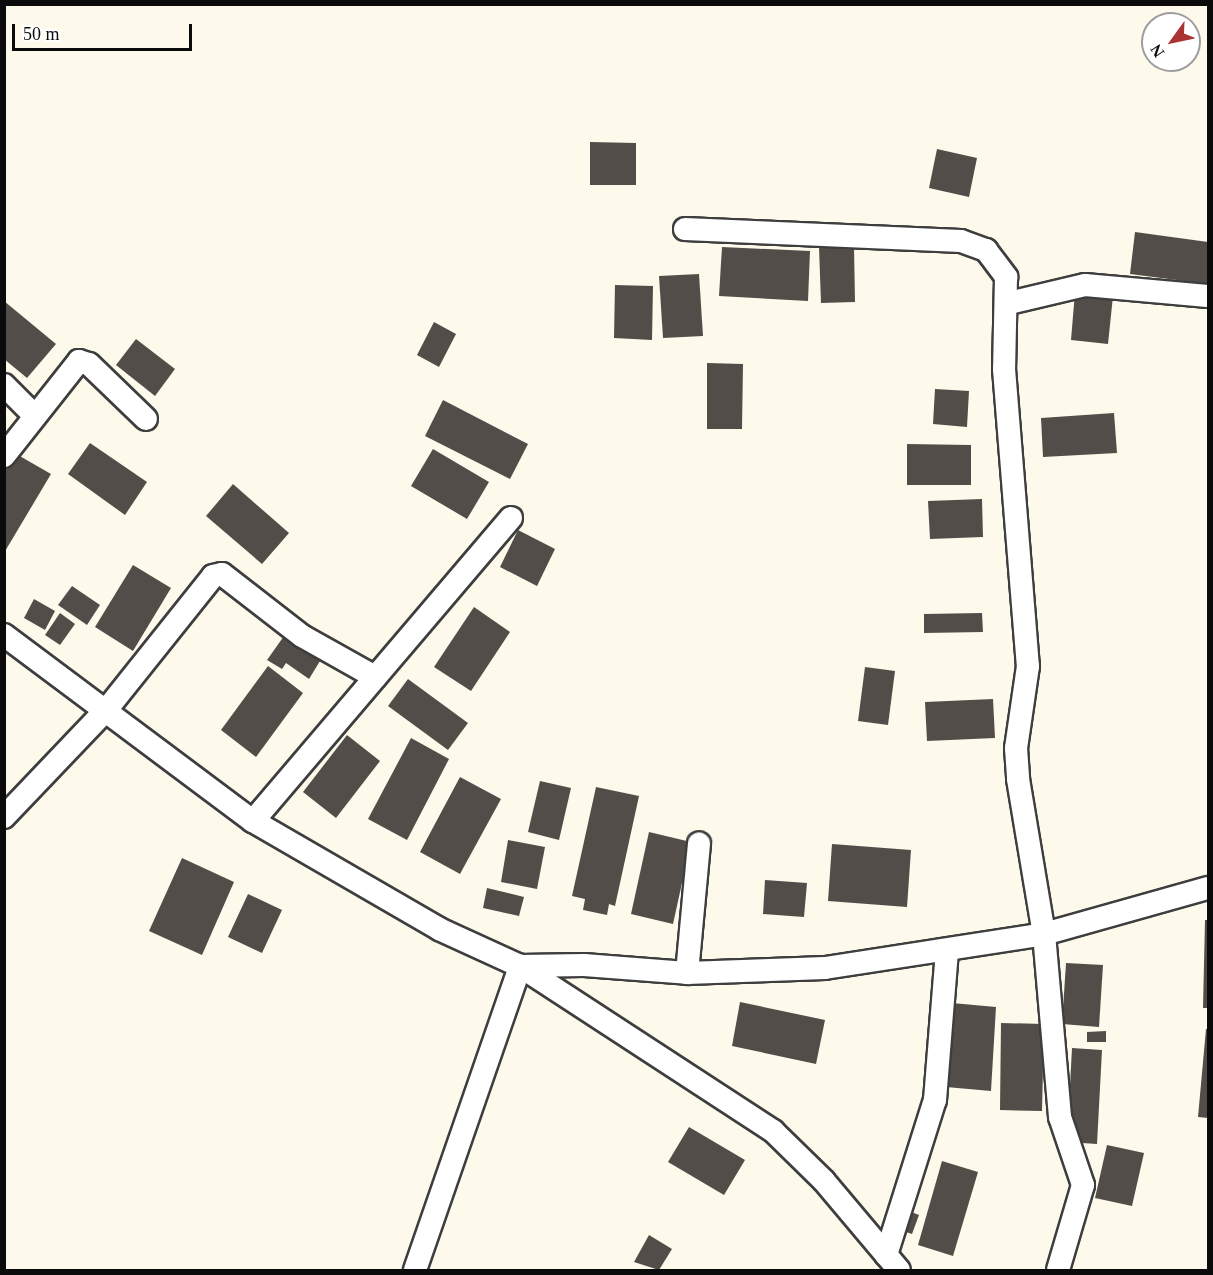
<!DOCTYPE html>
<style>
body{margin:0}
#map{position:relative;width:1213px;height:1275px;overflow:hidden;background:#fdfaec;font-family:Georgia,serif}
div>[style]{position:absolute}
.building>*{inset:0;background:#534d49}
.roads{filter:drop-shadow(2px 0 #3e3e3e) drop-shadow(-2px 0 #3e3e3e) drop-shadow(0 2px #3e3e3e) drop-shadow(0 -2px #3e3e3e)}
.street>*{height:22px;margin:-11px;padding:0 11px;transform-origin:11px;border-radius:11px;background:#fff}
span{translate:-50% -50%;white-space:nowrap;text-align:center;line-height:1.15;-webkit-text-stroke:6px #fff;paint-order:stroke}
.frame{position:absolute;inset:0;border:6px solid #0b0b0b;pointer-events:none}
.north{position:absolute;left:1141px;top:12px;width:60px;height:60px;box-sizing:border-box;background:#fff;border:2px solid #9d9d9d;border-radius:50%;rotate:237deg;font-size:16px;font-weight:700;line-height:24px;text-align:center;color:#0b0b0b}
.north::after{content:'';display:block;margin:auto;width:21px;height:27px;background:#ac3333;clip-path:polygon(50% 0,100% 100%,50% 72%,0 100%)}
.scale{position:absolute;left:12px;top:24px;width:180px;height:27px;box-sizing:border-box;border:3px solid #0b0b0b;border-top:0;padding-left:8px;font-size:18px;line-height:21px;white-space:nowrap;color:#0b0b0b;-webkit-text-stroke:4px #fff;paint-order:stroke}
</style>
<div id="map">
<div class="building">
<div style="clip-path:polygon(590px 142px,636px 143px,636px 185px,590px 185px)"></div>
<div style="clip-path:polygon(937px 149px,977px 158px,969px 197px,929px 188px)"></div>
<div style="clip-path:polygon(1135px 232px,1208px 242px,1208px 284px,1130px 274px)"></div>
<div style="clip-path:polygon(722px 247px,810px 251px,808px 301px,719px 296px)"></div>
<div style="clip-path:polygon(819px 247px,854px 247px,855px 302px,821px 303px)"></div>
<div style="clip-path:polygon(699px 274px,703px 336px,663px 338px,659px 276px)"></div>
<div style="clip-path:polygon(615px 285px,653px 286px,652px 340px,614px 338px)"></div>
<div style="clip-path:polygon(1075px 292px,1113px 296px,1108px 344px,1071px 340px)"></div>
<div style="clip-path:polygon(4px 301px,56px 344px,27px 378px,4px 359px)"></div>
<div style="clip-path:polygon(434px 322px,456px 334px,439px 367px,417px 355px)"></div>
<div style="clip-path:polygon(136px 339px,175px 369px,155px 396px,116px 365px)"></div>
<div style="clip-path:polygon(707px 363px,743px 364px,742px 429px,707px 429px)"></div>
<div style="clip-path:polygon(935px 389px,969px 391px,967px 427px,933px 424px)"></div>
<div style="clip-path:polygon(443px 400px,528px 444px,510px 479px,425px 436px)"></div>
<div style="clip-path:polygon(1114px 413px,1117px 453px,1043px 457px,1041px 418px)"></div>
<div style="clip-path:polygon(90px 443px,147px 482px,125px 515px,68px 474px)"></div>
<div style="clip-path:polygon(907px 444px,971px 445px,971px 485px,907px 485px)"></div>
<div style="clip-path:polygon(433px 449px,489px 482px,467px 519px,411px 486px)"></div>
<div style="clip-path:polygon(11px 451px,51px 474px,4px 553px,4px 461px)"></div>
<div style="clip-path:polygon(233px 484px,289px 533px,262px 564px,206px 516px)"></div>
<div style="clip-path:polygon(982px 499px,983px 537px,930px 539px,928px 501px)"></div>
<div style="clip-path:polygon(518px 530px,555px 549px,537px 586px,500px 567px)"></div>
<div style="clip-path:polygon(133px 565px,171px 588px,133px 651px,95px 627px)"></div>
<div style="clip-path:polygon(72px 586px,100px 605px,87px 625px,58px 605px)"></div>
<div style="clip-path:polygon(34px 599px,55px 611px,45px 630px,24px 618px)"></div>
<div style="clip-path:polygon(474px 607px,510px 632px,471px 691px,434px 667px)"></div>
<div style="clip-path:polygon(60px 613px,75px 624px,60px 645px,45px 635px)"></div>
<div style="clip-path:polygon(982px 613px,983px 632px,924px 633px,924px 614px)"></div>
<div style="clip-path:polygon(284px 636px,320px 661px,309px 679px,286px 663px,282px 669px,267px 660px)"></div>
<div style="clip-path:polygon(268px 666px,303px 693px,256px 757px,221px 730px)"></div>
<div style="clip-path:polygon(865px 667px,895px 671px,888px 725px,858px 721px)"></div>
<div style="clip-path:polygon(408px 679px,468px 723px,448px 750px,388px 706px)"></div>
<div style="clip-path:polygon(993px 699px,995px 738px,927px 741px,925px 702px)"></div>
<div style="clip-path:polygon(347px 735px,380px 761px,336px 818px,303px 792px)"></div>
<div style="clip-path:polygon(411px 738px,449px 759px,407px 840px,368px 819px)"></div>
<div style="clip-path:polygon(460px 777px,501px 799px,460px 874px,420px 852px)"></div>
<div style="clip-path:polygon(540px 781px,571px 788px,559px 840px,528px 832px)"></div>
<div style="clip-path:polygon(596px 787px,639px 796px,615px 906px,609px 904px,607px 915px,583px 910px,585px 899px,572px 896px)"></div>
<div style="clip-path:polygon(649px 832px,691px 842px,673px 924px,631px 914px)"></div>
<div style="clip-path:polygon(508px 840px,545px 847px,537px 889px,501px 882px)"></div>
<div style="clip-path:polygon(832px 844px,911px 850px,907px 907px,828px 901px)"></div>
<div style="clip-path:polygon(182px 858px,234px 882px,202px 955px,149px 931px)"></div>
<div style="clip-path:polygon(765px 880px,807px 883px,804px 917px,763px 914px)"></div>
<div style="clip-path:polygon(487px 888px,524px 897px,519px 916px,483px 908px)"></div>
<div style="clip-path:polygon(248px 894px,282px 910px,262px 953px,228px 937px)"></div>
<div style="clip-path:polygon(1205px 920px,1208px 920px,1208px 1008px,1203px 1008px)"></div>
<div style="clip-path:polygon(1066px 963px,1103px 965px,1099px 1027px,1062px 1024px)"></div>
<div style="clip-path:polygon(740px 1002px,825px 1020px,816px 1064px,732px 1046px)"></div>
<div style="clip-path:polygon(952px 1003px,996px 1007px,991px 1091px,946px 1087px)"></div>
<div style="clip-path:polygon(1001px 1023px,1044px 1024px,1042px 1111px,1000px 1110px)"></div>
<div style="clip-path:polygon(1206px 1029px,1208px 1029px,1208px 1118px,1198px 1117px)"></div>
<div style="clip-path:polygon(1106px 1031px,1106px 1042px,1087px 1042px,1087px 1032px)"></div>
<div style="clip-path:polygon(1072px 1048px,1102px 1050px,1097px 1144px,1067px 1142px)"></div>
<div style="clip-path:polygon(689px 1127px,745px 1160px,724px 1195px,668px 1162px)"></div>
<div style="clip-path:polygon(1107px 1145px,1144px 1153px,1132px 1206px,1095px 1198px)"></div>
<div style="clip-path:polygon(942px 1161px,978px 1172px,953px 1256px,918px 1245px)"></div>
<div style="clip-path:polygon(906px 1210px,919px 1215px,912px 1234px,900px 1230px)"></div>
<div style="clip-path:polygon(649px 1235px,672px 1249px,659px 1270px,634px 1262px)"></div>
</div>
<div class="roads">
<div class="street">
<div style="left:685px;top:229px;width:276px;rotate:2.5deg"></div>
<div style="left:961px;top:241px;width:27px;rotate:20deg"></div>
<div style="left:986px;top:250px;width:34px;rotate:53deg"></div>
<div style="left:1006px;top:277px;width:92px;rotate:91.2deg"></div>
<div style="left:1004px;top:369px;width:298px;rotate:85.4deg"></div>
<div style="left:1028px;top:666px;width:83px;rotate:98.3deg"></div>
<div style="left:1016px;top:748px;width:31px;rotate:86deg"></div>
<div style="left:1018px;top:779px;width:157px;rotate:80.5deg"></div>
<div style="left:1044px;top:934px;width:184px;rotate:85deg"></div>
<div style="left:1060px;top:1117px;width:72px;rotate:71.3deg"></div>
<div style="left:1083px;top:1185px;width:89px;rotate:106.4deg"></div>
<div style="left:1009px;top:303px;width:78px;rotate:-13.3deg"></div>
<div style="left:1085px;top:285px;width:123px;rotate:5.1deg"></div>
<div style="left:4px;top:385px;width:42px;rotate:45deg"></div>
<div style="left:4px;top:456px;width:121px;rotate:-51.7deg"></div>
<div style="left:79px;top:361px;width:10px;rotate:17deg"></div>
<div style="left:89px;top:364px;width:79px;rotate:44deg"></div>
<div style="left:4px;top:635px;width:311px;rotate:36.8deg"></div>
<div style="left:253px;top:821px;width:215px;rotate:30.1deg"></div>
<div style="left:439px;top:929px;width:89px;rotate:24.6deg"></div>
<div style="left:520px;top:966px;width:64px;rotate:-0.9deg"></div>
<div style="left:584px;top:965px;width:103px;rotate:4.4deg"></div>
<div style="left:687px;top:973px;width:138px;rotate:-2.1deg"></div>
<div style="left:825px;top:968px;width:222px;rotate:-8.8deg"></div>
<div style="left:1044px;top:934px;width:170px;rotate:-15.7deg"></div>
<div style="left:4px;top:817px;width:149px;rotate:-46.4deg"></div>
<div style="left:107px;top:709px;width:170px;rotate:-51.4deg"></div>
<div style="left:213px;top:576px;width:9px;rotate:-13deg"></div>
<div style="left:222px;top:574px;width:101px;rotate:37.8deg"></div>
<div style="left:302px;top:636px;width:84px;rotate:29.3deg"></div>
<div style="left:253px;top:821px;width:398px;rotate:-49.6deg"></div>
<div style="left:687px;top:973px;width:130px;rotate:-84.7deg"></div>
<div style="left:886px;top:1255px;width:163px;rotate:-72.5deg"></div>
<div style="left:935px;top:1100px;width:149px;rotate:-85.4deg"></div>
<div style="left:415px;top:1270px;width:322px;rotate:-70.9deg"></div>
<div style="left:520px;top:966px;width:302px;rotate:33.1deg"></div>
<div style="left:773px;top:1131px;width:71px;rotate:44.4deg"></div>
<div style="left:824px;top:1181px;width:116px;rotate:49.9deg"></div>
</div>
</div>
<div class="frame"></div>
<div class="north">N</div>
<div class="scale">50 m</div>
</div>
